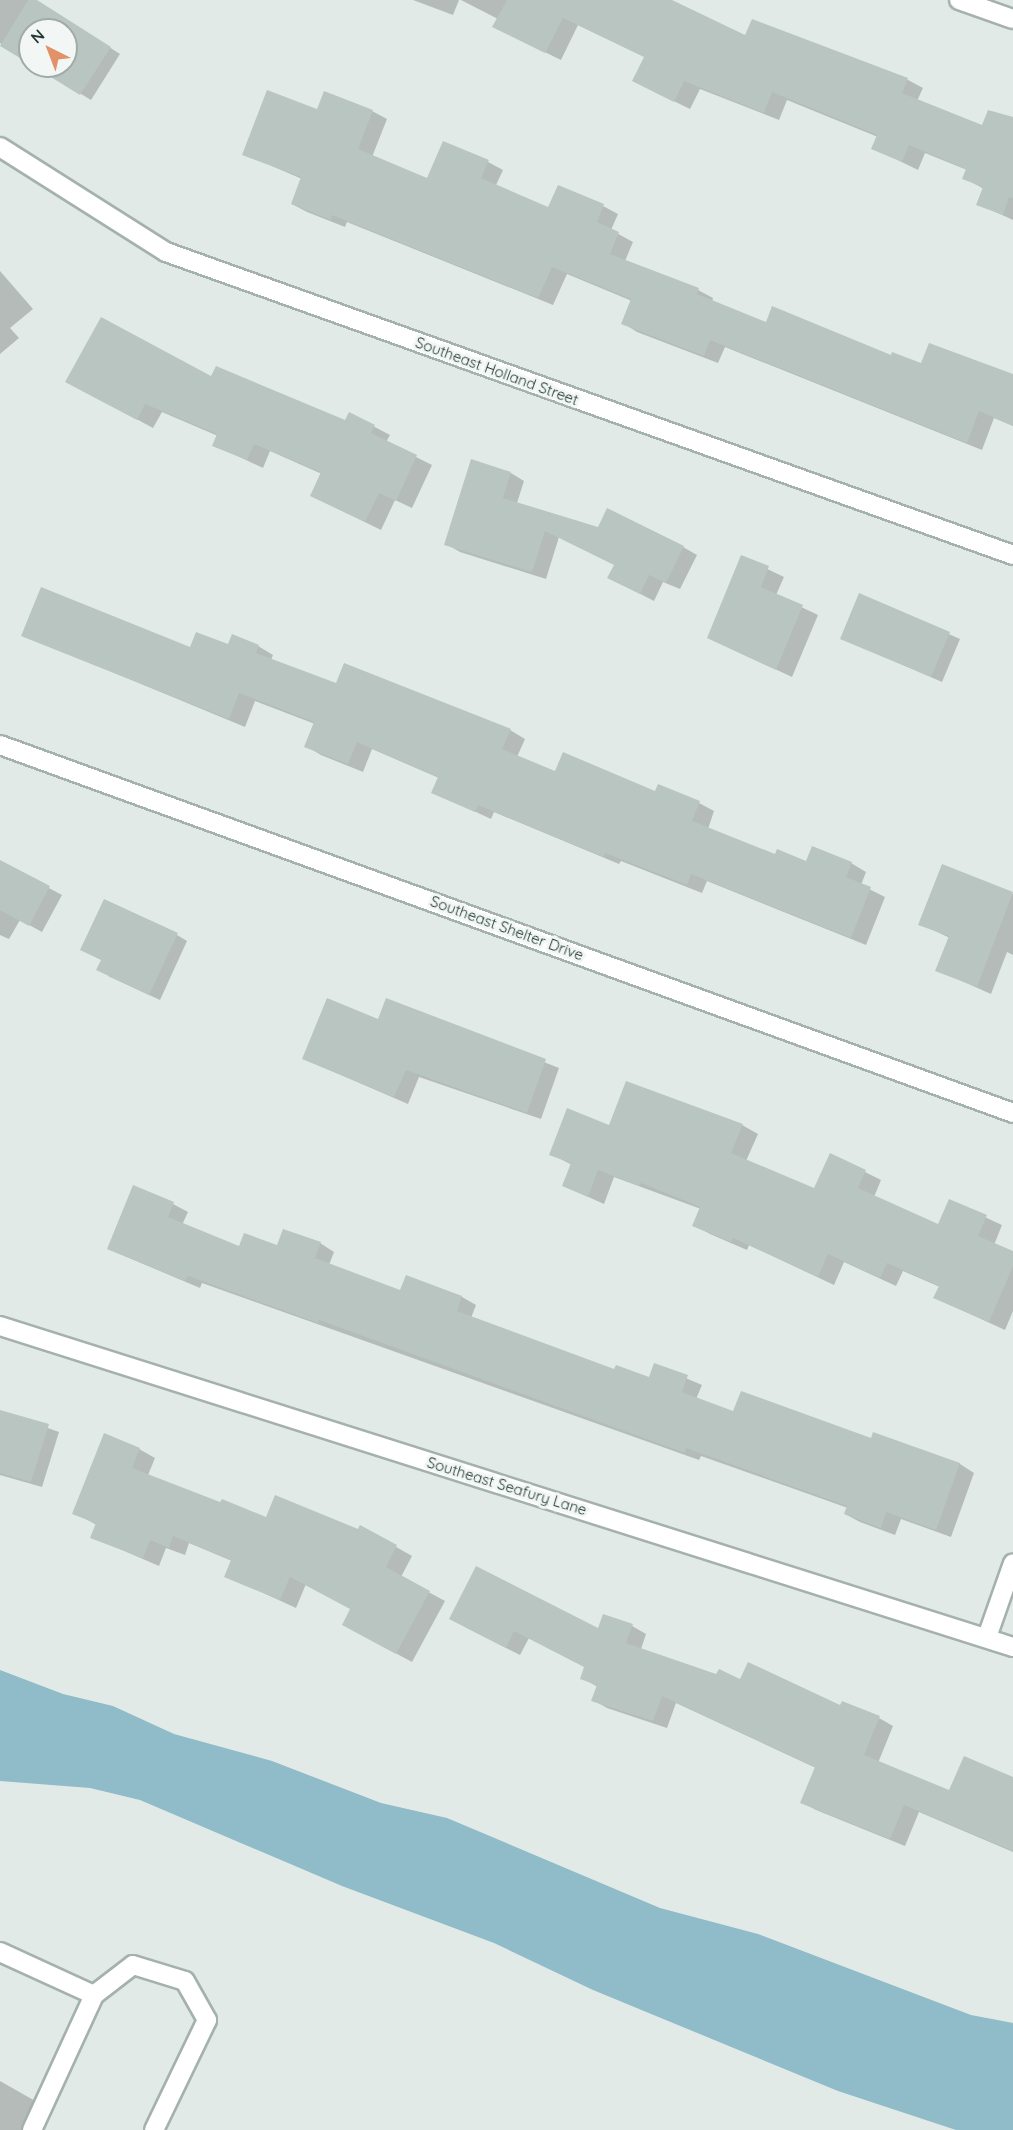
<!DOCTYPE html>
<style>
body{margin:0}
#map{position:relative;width:1013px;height:2130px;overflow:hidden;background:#e2eae7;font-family:Quicksand,sans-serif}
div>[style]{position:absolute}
.water>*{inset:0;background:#90bbc9}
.shadow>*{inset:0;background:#0003}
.building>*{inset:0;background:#b8c5c1}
.roads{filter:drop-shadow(2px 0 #a5b1ae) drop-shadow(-2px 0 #a5b1ae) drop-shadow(0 2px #a5b1ae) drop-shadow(0 -2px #a5b1ae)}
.service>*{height:18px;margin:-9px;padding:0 9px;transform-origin:9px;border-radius:9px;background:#fff}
.minor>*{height:18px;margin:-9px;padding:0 9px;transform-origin:9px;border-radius:9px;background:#fff}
span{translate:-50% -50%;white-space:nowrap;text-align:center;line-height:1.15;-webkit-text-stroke:6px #f2f7f5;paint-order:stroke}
.street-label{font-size:15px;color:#243935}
.north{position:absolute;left:18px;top:18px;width:60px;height:60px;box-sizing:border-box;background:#f2f7f5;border:2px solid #a0aba8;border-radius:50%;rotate:318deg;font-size:16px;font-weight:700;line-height:24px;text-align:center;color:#243935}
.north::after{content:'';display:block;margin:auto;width:21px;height:27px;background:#e29169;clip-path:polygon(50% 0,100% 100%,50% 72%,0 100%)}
</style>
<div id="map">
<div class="water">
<div style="clip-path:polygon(0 1670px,63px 1694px,113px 1706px,174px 1734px,272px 1761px,381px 1803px,447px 1818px,660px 1908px,758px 1934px,971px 2015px,1013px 2023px,1013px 2130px,956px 2130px,838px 2091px,593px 1990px,494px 1943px,342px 1886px,140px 1800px,90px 1788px,0 1781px)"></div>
</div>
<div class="shadow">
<div style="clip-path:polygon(0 0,35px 0,120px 54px,91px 100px,35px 66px,66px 66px,66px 30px,30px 30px,30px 63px,0 43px)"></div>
<div style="clip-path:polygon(413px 0,459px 0,453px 15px)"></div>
<div style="clip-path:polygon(461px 0,668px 0,746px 37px,753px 21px,908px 80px,923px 88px,917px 101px,983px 127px,1013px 121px,1013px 220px,978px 204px,984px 189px,964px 178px,967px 170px,925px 153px,918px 170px,873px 148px,878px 137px,787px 100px,779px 120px,700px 89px,690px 109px,649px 89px,645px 57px,578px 25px,561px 60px,510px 35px,498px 19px)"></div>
<div style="clip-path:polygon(318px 111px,372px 111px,387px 119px,372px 157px,428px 180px,488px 162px,503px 170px,496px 185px,549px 209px,603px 206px,618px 214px,611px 230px,633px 242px,625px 261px,698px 290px,713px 298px,712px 302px,766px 324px,922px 365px,1013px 376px,1013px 426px,994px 418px,982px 450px,725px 347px,718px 363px,637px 332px,623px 323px,632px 301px,567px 274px,553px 305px,347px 222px,345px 227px,307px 212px,292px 204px,302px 179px,244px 154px)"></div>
<div style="clip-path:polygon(0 271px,33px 309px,10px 328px,19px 338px,0 354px)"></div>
<div style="clip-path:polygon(212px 378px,346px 422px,350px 414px,390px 435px,386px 442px,432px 465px,412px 508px,395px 500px,381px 530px,312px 496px,322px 474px,270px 451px,263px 468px,214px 445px,218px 436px,162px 412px,153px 428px,83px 390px)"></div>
<div style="clip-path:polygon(511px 473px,524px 481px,517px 503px,598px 529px,683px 547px,697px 555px,680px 589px,663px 582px,654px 601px,623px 585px,616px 565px,559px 537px,546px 579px,460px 552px,446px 544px)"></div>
<div style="clip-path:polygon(742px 557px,784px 577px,776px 595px,818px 615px,792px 677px,709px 638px)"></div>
<div style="clip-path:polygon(860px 595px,960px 639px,942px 682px,841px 638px)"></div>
<div style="clip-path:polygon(23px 635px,191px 649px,258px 646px,273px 655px,271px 660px,337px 685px,510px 730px,525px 739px,517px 757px,555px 773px,656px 793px,658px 786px,699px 803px,714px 811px,708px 829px,776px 856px,807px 863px,851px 863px,866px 872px,861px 885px,885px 897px,866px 945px,707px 881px,702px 893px,621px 861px,619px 864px,494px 812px,491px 819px,433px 792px,439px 778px,372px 749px,363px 772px,321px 755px,306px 746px,315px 724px,255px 701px,245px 727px)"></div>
<div style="clip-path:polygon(0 862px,62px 895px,42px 932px,20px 920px,9px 939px,0 935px)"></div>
<div style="clip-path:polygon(943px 866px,1013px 894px,1013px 955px,1007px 952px,991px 994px,937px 970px,950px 938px,920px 924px)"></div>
<div style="clip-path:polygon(177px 935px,187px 941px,160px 1000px,108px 976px)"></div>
<div style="clip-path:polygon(387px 1000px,559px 1068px,541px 1119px,419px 1077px,408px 1104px,304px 1059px,378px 1021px)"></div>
<div style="clip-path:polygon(742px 1125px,758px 1134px,746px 1161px,815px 1190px,831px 1155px,881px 1180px,874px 1197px,939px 1226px,950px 1201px,1002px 1225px,994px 1245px,1013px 1253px,1013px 1311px,1005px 1330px,935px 1298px,940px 1287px,903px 1271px,896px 1286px,844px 1262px,834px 1285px,749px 1245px,747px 1250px,710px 1234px,694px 1225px,701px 1209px,614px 1177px,604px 1204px,564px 1186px,572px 1165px,551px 1154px,610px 1126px)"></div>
<div style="clip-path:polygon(173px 1204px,188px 1212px,182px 1225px,240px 1248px,320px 1243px,334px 1252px,329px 1265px,401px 1292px,407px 1277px,462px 1297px,476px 1305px,471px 1318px,615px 1371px,650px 1379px,655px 1365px,702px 1385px,696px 1399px,734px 1413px,872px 1440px,874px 1434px,960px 1464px,974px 1473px,951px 1537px,901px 1519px,895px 1535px,860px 1522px,845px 1514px,848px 1508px,701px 1456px,699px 1460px,202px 1283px,200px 1288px,108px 1249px)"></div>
<div style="clip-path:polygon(0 1411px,59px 1432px,42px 1487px,0 1475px)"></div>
<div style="clip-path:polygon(139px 1449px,155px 1458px,148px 1475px,221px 1504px,267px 1519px,359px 1531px,361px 1527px,412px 1556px,401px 1577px,445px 1601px,412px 1662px,360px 1634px,352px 1609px,306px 1584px,296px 1608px,226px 1576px,232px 1561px,189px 1543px,185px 1555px,166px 1548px,159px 1566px,92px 1537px,97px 1525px,74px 1513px)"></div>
<div style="clip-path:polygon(632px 1626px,646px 1634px,641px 1649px,717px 1676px,879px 1718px,893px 1726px,878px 1763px,950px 1792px,1013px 1778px,1013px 1852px,919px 1812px,905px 1846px,816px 1810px,802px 1802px,816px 1768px,676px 1703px,667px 1728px,607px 1708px,593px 1700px,598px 1687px,582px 1678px,586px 1667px,529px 1638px,520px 1655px,465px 1627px,599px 1630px)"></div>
<div style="clip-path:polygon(0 2081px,37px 2102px,21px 2130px,0 2130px)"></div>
</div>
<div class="building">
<div style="clip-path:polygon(28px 0,37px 0,111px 47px,80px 95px,33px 66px,66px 66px,66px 30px,30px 30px,30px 64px,0 46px)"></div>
<div style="clip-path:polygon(507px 0,672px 0,745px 35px,752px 19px,908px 78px,902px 93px,982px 125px,988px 110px,1013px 117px,1013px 198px,1009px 197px,1003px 215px,976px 205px,983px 187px,962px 179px,966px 169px,909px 145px,902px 162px,871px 149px,877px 135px,772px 92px,764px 113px,684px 81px,674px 102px,632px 81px,644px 57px,563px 18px,545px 53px,492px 27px)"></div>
<div style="clip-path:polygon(267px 90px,317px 109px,324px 91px,373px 110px,358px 149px,427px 178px,443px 141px,489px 160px,481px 178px,548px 207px,558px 185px,604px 204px,597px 222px,619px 232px,610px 254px,699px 288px,697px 294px,766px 322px,772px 306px,891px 355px,892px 352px,921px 363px,929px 343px,1013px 374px,1013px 426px,979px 411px,967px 443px,710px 340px,704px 356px,621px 324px,631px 299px,552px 267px,538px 298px,332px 215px,331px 220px,291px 204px,301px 177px,242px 155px)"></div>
<div style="clip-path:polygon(101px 317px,211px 376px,216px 366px,345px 420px,349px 412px,375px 425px,371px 433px,417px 455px,396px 501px,379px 493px,365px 522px,310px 496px,321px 472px,254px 444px,247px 460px,212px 446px,217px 434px,145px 404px,137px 420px,65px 382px)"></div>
<div style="clip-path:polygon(471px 459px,511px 472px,503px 498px,598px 527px,607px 508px,684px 546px,666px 583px,649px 575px,640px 594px,607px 578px,614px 565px,545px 531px,532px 572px,444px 545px)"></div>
<div style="clip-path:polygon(741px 555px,769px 566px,761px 587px,803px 605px,776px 670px,707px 638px)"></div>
<div style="clip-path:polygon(41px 587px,190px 647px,196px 632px,228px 644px,232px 634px,259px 645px,256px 653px,336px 683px,344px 663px,511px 729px,502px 749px,555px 771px,563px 752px,655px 791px,658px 784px,700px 801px,692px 821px,775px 854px,777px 849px,806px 861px,812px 846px,852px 862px,846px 877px,871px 887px,851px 938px,691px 874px,687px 885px,605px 853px,604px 857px,478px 805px,475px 812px,431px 793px,438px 777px,357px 742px,348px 764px,304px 747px,314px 722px,239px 693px,229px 719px,21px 636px)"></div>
<div style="clip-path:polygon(859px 593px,950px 632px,931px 677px,840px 639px)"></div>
<div style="clip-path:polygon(0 860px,50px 886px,29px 926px,0 910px)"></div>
<div style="clip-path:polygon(942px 864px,1013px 892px,977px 987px,935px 971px,949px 936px,918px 925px)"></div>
<div style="clip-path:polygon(104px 899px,178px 933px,149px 995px,96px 970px,101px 960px,80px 950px)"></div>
<div style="clip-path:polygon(327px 998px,378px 1019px,386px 998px,546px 1059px,527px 1113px,406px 1070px,394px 1097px,302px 1059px)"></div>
<div style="clip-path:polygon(626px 1081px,743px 1124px,731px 1153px,814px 1188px,830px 1153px,866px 1170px,858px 1188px,938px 1224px,949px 1199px,987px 1215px,978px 1236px,1013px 1251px,1013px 1266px,989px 1322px,933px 1298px,939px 1286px,887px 1263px,880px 1278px,828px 1254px,818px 1277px,733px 1238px,731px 1242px,692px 1226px,700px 1207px,641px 1183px,639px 1186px,598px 1170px,588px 1197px,562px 1186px,571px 1163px,549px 1155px,567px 1108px,609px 1125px)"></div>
<div style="clip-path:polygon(133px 1185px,174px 1202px,168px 1217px,239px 1246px,244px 1233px,277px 1245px,283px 1229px,321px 1242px,315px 1258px,400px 1290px,406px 1275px,462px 1296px,457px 1311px,614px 1369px,616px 1365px,649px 1377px,654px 1363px,688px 1375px,682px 1392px,733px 1411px,741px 1391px,871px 1438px,873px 1432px,960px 1463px,936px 1530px,886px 1512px,881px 1528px,844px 1514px,847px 1506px,686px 1448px,685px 1453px,319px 1320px,318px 1323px,188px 1276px,185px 1281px,107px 1249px)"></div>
<div style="clip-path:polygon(0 1410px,49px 1424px,31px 1482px,0 1473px)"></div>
<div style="clip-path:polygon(104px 1433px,140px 1448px,132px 1468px,220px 1502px,222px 1499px,266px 1517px,275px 1495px,358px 1529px,360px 1525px,397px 1545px,386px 1567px,430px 1591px,396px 1654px,342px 1625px,350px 1609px,290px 1577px,280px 1600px,224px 1577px,231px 1560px,173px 1536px,169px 1548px,150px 1540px,143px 1558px,90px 1538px,96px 1523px,72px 1514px)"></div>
<div style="clip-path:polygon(476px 1566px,598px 1628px,603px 1614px,633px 1624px,626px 1643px,716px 1674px,719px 1669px,740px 1679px,748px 1662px,840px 1705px,842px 1701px,880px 1716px,864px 1755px,949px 1790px,964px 1756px,1013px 1777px,1013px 1851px,904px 1805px,890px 1839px,800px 1803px,815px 1767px,662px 1696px,653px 1721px,591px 1701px,597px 1685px,580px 1679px,584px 1667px,514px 1631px,506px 1648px,449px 1619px)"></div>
</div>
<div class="roads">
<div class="service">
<div style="left:0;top:1952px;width:103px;rotate:24.6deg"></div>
<div style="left:94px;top:1995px;width:49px;rotate:-37.6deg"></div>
<div style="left:133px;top:1965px;width:54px;rotate:17.1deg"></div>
<div style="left:185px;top:1981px;width:45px;rotate:60.6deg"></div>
<div style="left:207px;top:2020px;width:122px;rotate:115.7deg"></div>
<div style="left:32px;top:2130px;width:149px;rotate:-65.3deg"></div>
</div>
<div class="minor">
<div style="left:959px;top:0;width:57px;rotate:19.4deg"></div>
<div style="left:0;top:147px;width:196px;rotate:32.3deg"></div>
<div style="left:166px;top:252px;width:900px;rotate:19.68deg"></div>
<div style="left:0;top:745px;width:1078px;rotate:19.96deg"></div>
<div style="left:0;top:1326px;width:1063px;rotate:17.58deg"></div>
<div style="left:987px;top:1637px;width:78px;rotate:-70.6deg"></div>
</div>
</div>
<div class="street-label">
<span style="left:497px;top:371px;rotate:20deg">Southeast Holland Street</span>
<span style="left:507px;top:928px;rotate:20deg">Southeast Shelter Drive</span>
<span style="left:507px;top:1486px;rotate:17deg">Southeast Seafury Lane</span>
</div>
<div class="north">N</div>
</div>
